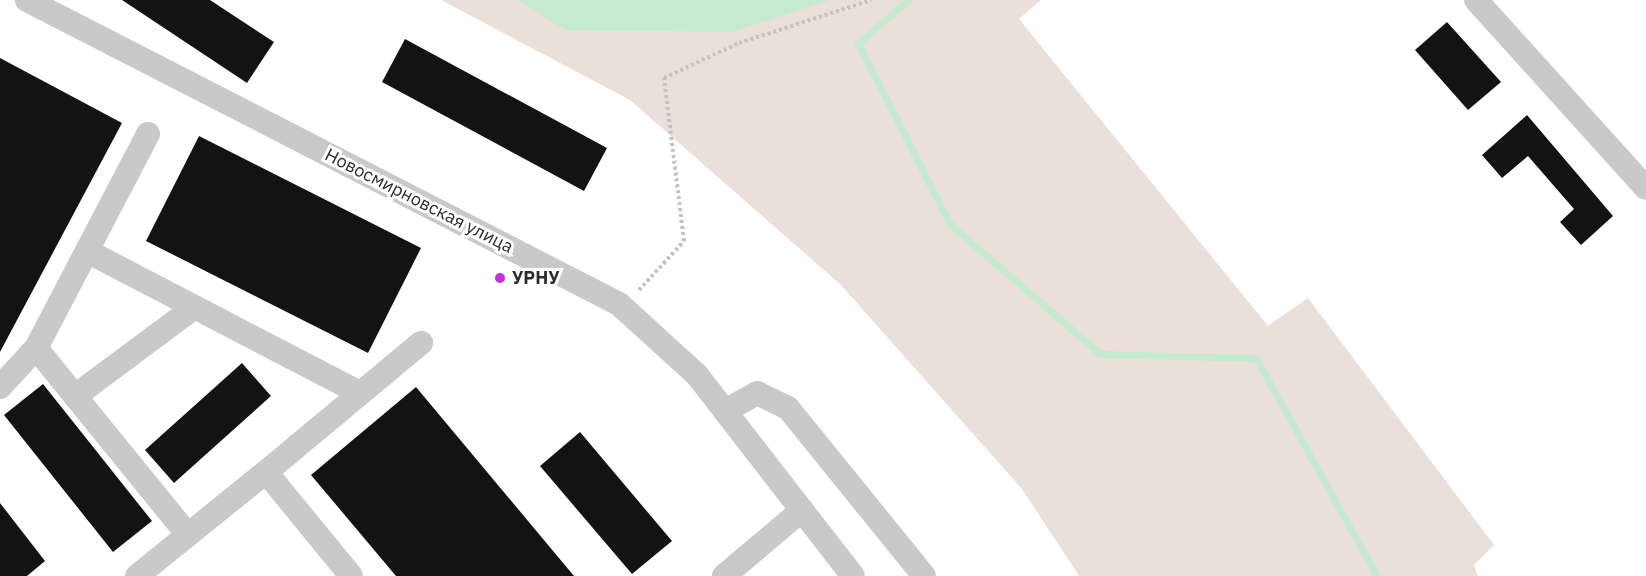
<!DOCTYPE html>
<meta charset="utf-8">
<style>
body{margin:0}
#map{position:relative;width:1646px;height:576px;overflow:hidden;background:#fff;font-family:"IBM Plex Sans",sans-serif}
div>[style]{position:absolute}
.green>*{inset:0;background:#eae0d9}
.water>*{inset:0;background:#c5ead0}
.stream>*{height:7px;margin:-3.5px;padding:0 3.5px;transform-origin:3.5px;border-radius:3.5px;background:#c5ead0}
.building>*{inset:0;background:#131313}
.path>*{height:4px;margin-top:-2px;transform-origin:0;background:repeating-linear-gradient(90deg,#c3c3c3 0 3px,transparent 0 6px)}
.minor>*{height:24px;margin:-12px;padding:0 12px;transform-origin:12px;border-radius:12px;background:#c9c9c9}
.dots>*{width:16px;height:16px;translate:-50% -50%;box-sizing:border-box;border:3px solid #fff;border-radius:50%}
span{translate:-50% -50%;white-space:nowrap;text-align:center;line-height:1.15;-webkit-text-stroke:6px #fff;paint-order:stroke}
.street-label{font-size:18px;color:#2c2c2c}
.poi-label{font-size:18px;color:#2c2c2c;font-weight:700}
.left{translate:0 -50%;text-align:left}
</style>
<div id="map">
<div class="green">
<div style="clip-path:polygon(441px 0,1041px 0,1019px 19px,1268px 326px,1308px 298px,1494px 545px,1474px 565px,1478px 576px,1079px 576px,1022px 489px,841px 285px,630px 100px)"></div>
</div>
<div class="water">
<div style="clip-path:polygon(518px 0,830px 0,733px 32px,565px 30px)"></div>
</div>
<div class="stream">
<div style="left:908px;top:0;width:66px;rotate:139.3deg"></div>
<div style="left:858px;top:43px;width:203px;rotate:63.1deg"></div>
<div style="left:950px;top:224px;width:198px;rotate:40.9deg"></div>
<div style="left:1100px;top:354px;width:156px;rotate:1.5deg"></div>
<div style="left:1256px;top:358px;width:249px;rotate:61deg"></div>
</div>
<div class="building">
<div style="clip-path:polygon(122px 0,210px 0,274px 42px,247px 83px)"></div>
<div style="clip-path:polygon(1447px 22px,1501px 82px,1468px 110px,1415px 50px)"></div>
<div style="clip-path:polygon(405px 39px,607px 148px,584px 191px,382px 82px)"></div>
<div style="clip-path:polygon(0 58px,122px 123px,0 352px)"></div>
<div style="clip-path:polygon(1527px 115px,1613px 216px,1581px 245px,1560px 222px,1574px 209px,1528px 156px,1502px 178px,1482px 155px)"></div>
<div style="clip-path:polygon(199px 136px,421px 248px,368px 353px,146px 241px)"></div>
<div style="clip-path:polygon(242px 363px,271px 396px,174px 483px,145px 450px)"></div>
<div style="clip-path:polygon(43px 384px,152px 521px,113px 552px,4px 415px)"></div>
<div style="clip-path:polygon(416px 387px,574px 576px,396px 576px,311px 475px)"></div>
<div style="clip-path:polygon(580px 432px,672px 541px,632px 574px,540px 466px)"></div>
<div style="clip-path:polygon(0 503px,45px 561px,27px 576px,0 576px)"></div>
</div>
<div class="path">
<div style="left:639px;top:290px;width:67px;rotate:-47.4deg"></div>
<div style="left:684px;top:241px;width:164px;rotate:-97deg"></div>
<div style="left:664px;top:78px;width:83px;rotate:-25deg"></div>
<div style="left:739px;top:43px;width:139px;rotate:-18deg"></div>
</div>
<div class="minor">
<div style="left:27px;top:0;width:665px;rotate:27.18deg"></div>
<div style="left:619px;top:304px;width:105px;rotate:42.3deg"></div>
<div style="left:697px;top:375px;width:254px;rotate:52.2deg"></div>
<div style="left:1476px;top:0;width:253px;rotate:47.9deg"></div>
<div style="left:148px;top:134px;width:242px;rotate:117.6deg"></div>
<div style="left:36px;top:348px;width:241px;rotate:50.9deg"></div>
<div style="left:87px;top:251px;width:308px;rotate:27.5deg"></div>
<div style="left:0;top:387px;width:53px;rotate:-47.3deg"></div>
<div style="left:75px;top:396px;width:149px;rotate:-36.6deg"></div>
<div style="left:725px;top:411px;width:37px;rotate:-29deg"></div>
<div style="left:757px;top:393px;width:34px;rotate:26deg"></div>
<div style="left:788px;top:408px;width:216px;rotate:51deg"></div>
<div style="left:266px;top:472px;width:202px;rotate:-39.8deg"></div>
<div style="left:137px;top:576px;width:166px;rotate:-38.9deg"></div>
<div style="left:266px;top:472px;width:134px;rotate:50.7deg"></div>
<div style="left:724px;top:576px;width:102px;rotate:-40.2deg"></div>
</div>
<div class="dots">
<div style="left:500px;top:278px;background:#c72de4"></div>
</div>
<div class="street-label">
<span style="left:419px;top:201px;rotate:27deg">Новосмирновская улица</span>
</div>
<div class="poi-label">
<span class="left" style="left:512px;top:278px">УРНУ</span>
</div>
</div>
